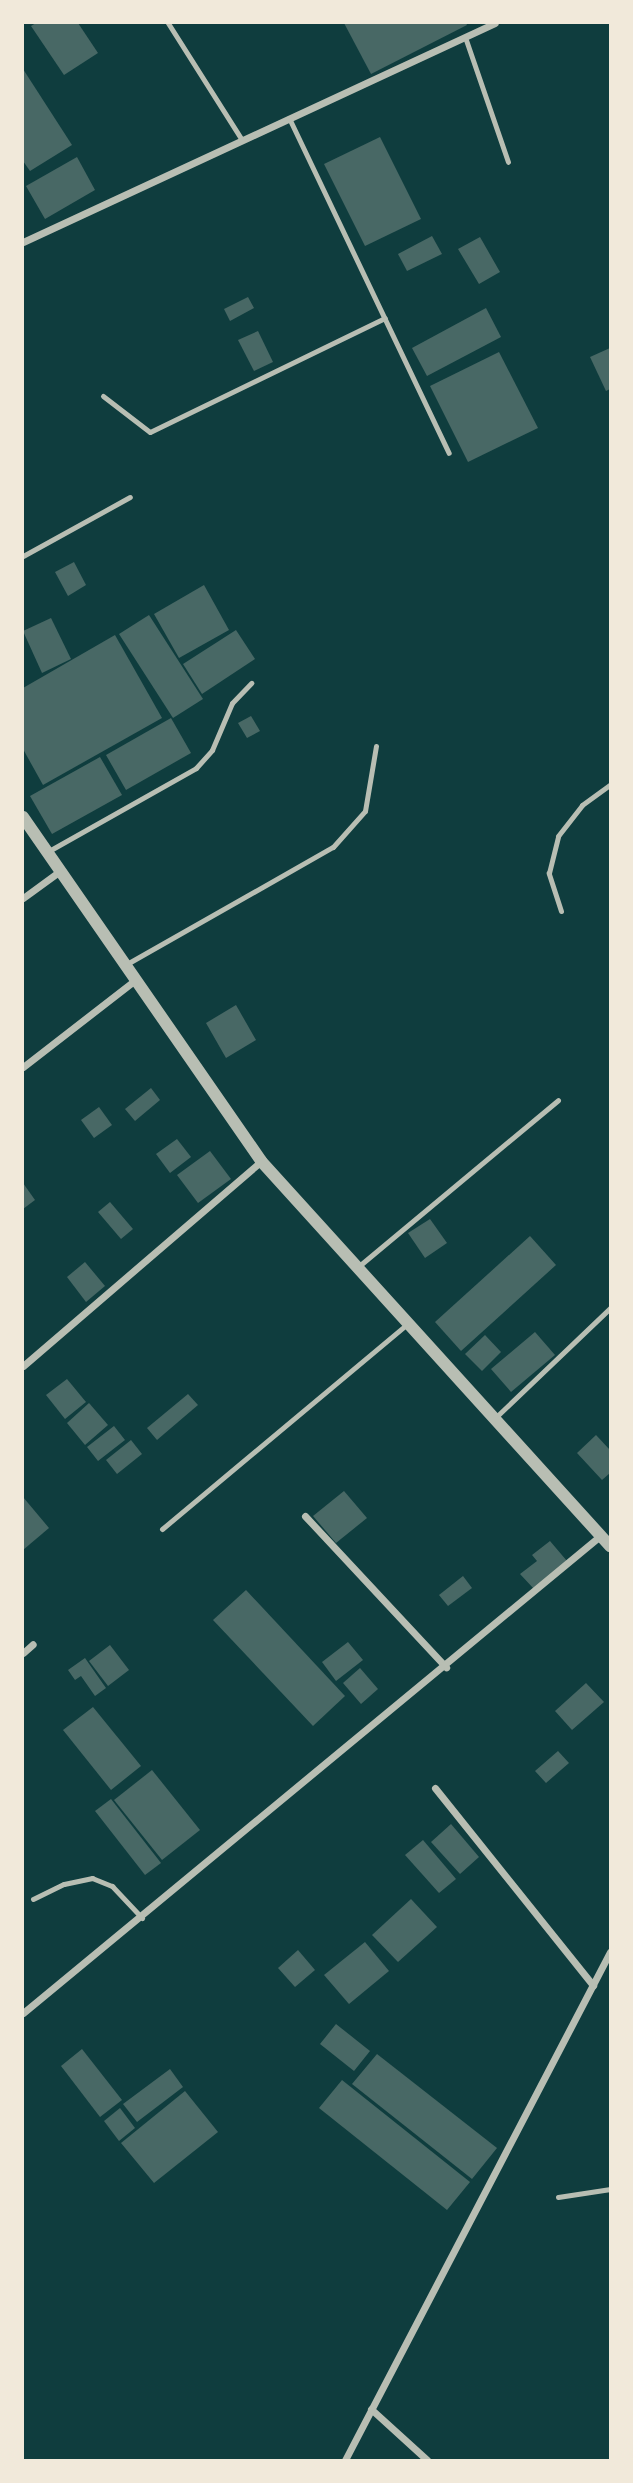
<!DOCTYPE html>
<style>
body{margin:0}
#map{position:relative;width:633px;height:2483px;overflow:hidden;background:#0f3d3e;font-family:"Fira Sans Condensed",sans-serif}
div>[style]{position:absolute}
.building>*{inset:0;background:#486865}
.service>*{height:5px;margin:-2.5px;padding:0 2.5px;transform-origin:2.5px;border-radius:2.5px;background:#b8beb3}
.minor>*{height:7px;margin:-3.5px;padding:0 3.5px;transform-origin:3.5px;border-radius:3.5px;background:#b8beb3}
.tertiary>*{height:12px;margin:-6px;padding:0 6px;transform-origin:6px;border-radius:6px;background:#b8beb3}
span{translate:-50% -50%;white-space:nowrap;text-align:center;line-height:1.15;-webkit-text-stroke:7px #f1e9da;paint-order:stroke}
.frame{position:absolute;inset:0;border:24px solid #f1e9da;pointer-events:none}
</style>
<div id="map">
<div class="building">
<div style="clip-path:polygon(36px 23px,78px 23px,98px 53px,64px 75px,31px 26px)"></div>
<div style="clip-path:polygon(344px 23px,466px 23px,467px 25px,371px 74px)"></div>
<div style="clip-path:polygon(23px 69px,72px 145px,30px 171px,23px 161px)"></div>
<div style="clip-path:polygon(380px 137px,421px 219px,365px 246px,324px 164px)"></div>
<div style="clip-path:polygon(77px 157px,95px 190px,45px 219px,26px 186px)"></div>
<div style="clip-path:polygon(432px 236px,442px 254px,407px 271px,398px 254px)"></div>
<div style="clip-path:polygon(480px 237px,500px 272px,479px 284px,458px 249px)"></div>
<div style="clip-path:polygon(248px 297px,254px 308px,230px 321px,224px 309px)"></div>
<div style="clip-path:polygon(486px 308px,501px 337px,427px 376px,412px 348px)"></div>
<div style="clip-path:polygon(258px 331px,273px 362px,254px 371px,238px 340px)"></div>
<div style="clip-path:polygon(610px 348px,610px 389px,606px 391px,590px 357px)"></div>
<div style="clip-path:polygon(499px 352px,538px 428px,468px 462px,430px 386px)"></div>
<div style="clip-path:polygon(74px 562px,86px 585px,68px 596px,55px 572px)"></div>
<div style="clip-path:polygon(204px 585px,229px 630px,179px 658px,154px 614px)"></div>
<div style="clip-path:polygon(149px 615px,203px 699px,173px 718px,119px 634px)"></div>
<div style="clip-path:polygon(51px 618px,71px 659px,42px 673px,23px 631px)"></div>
<div style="clip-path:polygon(236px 630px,255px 659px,202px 694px,183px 664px)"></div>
<div style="clip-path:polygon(115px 635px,162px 718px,43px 785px,23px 749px,23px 688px)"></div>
<div style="clip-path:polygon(251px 716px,260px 731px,247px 738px,238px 723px)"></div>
<div style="clip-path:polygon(171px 718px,191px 753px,126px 790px,106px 755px)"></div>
<div style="clip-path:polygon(100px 757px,122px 795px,52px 834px,30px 796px)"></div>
<div style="clip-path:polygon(236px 1005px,256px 1040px,226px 1058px,206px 1023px)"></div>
<div style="clip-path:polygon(151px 1088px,160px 1100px,135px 1121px,125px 1109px)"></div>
<div style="clip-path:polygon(99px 1107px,112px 1125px,94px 1138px,81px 1120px)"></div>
<div style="clip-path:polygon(177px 1139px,191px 1157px,170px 1173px,156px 1154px)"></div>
<div style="clip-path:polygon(210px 1151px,231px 1179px,198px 1203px,177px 1175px)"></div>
<div style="clip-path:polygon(23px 1183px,35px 1200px,23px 1209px)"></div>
<div style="clip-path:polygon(110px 1202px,133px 1229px,121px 1239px,98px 1212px)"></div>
<div style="clip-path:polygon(430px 1219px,447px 1243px,425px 1258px,408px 1233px)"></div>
<div style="clip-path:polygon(530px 1236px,556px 1265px,461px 1351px,435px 1322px)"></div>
<div style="clip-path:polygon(85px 1262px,105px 1286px,86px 1302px,67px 1277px)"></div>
<div style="clip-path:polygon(535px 1332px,555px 1355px,511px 1392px,491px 1369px)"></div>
<div style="clip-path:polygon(485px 1335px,501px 1352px,482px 1371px,465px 1354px)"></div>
<div style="clip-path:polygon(67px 1379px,86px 1402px,65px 1419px,46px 1395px)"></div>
<div style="clip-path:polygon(188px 1394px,198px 1405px,157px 1440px,147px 1428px)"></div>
<div style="clip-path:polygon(89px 1403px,108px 1425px,85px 1445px,67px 1423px)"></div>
<div style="clip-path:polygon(114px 1426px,125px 1440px,98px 1461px,87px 1447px)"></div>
<div style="clip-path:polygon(596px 1435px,610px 1450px,610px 1473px,602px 1480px,577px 1453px)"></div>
<div style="clip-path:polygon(131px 1440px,142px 1454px,117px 1474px,106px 1460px)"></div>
<div style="clip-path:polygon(344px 1491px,367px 1518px,336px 1543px,313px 1516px)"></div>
<div style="clip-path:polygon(23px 1497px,49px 1528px,23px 1550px)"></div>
<div style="clip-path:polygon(550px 1541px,567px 1561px,534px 1589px,520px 1574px,537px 1561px,532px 1555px)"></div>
<div style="clip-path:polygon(463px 1576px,472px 1588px,448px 1606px,439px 1595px)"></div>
<div style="clip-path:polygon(246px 1590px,345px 1696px,313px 1726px,213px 1620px)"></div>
<div style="clip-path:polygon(348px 1642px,363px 1660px,336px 1681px,322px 1662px)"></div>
<div style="clip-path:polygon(110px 1645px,129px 1670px,108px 1686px,89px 1661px)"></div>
<div style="clip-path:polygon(85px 1658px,106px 1688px,95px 1696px,81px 1676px,75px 1680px,68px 1670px)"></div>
<div style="clip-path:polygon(360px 1668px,378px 1689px,361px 1704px,343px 1683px)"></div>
<div style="clip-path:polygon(586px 1683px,604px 1702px,572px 1730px,555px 1711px)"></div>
<div style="clip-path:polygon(93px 1707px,141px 1766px,111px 1790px,63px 1730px)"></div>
<div style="clip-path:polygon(558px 1751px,569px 1763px,546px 1783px,535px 1771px)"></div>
<div style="clip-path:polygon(152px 1770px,200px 1830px,162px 1860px,114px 1800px)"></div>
<div style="clip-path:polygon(111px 1799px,161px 1863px,145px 1875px,95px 1811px)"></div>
<div style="clip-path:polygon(451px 1824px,479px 1857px,460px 1874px,431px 1842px)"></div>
<div style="clip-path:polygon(423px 1840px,456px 1879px,439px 1893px,405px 1855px)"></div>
<div style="clip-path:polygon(411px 1899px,437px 1927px,398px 1962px,372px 1935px)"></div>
<div style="clip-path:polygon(365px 1942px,389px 1971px,349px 2004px,324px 1975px)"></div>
<div style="clip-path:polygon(298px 1950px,315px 1970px,295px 1987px,278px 1968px)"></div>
<div style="clip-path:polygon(336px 2024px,370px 2051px,354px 2071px,320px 2044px)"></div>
<div style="clip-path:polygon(82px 2049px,122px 2100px,100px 2117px,61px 2066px)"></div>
<div style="clip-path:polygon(377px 2054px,497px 2148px,472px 2179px,352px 2084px)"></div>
<div style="clip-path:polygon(170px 2069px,183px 2087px,137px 2122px,123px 2104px)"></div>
<div style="clip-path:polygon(342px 2080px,470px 2182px,447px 2210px,319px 2108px)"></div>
<div style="clip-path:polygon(185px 2091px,218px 2132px,154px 2183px,121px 2143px)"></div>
<div style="clip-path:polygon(120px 2108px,135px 2128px,119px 2141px,104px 2121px)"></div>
</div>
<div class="service">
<div style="left:168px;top:23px;width:138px;rotate:57.7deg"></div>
<div style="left:465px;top:37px;width:132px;rotate:71deg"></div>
<div style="left:289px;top:118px;width:371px;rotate:64.5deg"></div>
<div style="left:103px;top:396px;width:59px;rotate:37.5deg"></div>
<div style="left:150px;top:432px;width:261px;rotate:-25.9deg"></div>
<div style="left:23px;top:556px;width:122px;rotate:-28.9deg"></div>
<div style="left:47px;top:852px;width:171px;rotate:-29.4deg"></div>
<div style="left:196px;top:768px;width:24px;rotate:-48deg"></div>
<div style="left:212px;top:750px;width:51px;rotate:-66.9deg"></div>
<div style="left:232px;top:703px;width:28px;rotate:-46deg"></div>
<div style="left:561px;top:911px;width:40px;rotate:-108deg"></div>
<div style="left:549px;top:873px;width:38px;rotate:-76deg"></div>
<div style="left:558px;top:836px;width:39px;rotate:-52deg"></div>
<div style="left:582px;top:805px;width:34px;rotate:-36deg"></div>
<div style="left:125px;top:965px;width:239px;rotate:-29.6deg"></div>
<div style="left:333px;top:847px;width:48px;rotate:-48.4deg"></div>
<div style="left:365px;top:811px;width:66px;rotate:-80.4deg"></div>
<div style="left:359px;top:1266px;width:259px;rotate:-39.8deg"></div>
<div style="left:496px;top:1417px;width:158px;rotate:-43.7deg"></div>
<div style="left:162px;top:1529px;width:319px;rotate:-39.9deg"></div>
<div style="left:33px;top:1899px;width:34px;rotate:-26deg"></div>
<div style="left:64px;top:1884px;width:29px;rotate:-12deg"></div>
<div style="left:92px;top:1878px;width:22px;rotate:22deg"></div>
<div style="left:112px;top:1886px;width:44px;rotate:46.8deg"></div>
<div style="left:558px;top:2197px;width:53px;rotate:-8.7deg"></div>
</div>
<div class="minor">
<div style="left:23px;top:242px;width:520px;rotate:-24.89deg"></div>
<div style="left:23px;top:898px;width:46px;rotate:-36.1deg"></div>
<div style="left:23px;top:1067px;width:142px;rotate:-37.8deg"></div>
<div style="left:23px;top:1366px;width:314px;rotate:-40.7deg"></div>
<div style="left:305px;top:1516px;width:207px;rotate:47deg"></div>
<div style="left:23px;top:1653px;width:13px;rotate:-42deg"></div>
<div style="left:435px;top:1788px;width:253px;rotate:51.3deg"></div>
<div style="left:23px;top:2013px;width:749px;rotate:-39.58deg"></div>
<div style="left:371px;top:2409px;width:76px;rotate:42.3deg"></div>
<div style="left:345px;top:2460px;width:573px;rotate:-62.45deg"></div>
</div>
<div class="tertiary">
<div style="left:23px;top:817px;width:418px;rotate:55.3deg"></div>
<div style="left:261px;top:1161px;width:520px;rotate:47.81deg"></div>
</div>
<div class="frame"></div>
</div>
